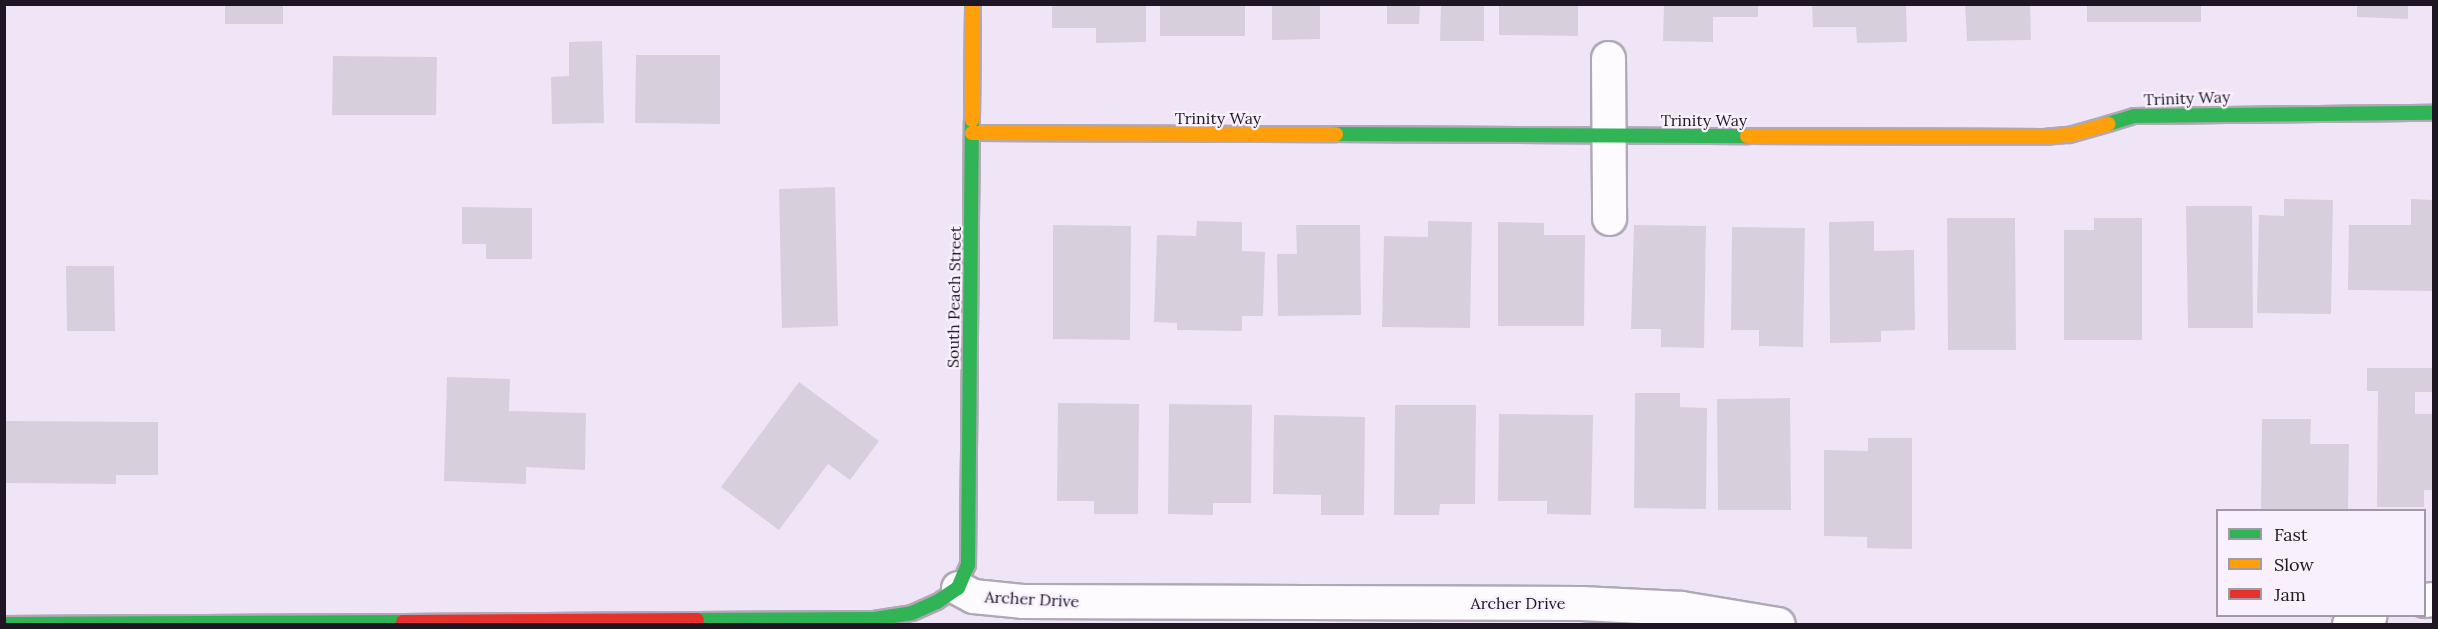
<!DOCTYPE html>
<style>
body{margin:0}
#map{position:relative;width:2438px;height:629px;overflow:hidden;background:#f0e5f7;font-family:Lora,serif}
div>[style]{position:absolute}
.building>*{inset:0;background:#d8cfdd}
.roads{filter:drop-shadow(2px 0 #b1a8b6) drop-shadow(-2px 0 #b1a8b6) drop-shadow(0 2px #b1a8b6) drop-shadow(0 -2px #b1a8b6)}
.street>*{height:33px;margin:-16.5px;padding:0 16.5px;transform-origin:16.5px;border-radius:16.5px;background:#fdfbfe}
.fast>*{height:14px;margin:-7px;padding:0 7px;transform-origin:7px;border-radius:7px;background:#30b455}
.slow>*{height:14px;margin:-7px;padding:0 7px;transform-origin:7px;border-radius:7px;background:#ff9f0a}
.jam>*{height:14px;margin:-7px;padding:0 7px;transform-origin:7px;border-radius:7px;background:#e5322d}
span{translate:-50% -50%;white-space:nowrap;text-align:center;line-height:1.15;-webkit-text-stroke:4.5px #f8f0fd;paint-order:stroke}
.street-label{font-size:16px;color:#1e1723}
.frame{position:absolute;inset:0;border:6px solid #1e1723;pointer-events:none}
.legend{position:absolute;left:2216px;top:509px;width:210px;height:108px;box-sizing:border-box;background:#f8f0fd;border:2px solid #a199a6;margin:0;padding:8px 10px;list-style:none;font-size:18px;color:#1e1723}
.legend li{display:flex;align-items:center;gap:12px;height:30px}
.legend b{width:30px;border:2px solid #a199a6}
</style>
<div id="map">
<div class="building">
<div style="clip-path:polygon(225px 4px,283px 4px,283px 24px,225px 24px)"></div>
<div style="clip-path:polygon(1052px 4px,1146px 4px,1146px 42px,1096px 43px,1096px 28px,1052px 28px)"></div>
<div style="clip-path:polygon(1160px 4px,1245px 4px,1245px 36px,1160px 36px)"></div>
<div style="clip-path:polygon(1272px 4px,1320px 4px,1320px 39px,1272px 40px)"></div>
<div style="clip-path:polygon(1387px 4px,1420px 4px,1419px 24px,1387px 24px)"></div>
<div style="clip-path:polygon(1441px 4px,1484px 4px,1484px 41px,1440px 41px)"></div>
<div style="clip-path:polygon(1499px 4px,1578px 4px,1578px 36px,1499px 35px)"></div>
<div style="clip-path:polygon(1664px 4px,1758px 4px,1758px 17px,1713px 17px,1713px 42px,1663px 41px)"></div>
<div style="clip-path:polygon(1812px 4px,1906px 4px,1907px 42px,1857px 43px,1856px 27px,1813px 27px)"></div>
<div style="clip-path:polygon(1965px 4px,2030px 4px,2031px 40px,1967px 41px)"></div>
<div style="clip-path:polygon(2087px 4px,2201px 4px,2201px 22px,2087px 22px)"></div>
<div style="clip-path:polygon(2357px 4px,2408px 4px,2408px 19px,2357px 17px)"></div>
<div style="clip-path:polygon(602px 41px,604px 123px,552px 124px,551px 77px,569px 76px,569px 42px)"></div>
<div style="clip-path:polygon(636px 55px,720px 55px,720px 124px,635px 123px)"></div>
<div style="clip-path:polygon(333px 56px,437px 57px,436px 115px,332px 115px)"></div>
<div style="clip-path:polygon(835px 187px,838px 326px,782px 328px,779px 189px)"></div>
<div style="clip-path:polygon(2284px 199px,2333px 200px,2331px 314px,2257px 313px,2259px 215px,2284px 216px)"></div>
<div style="clip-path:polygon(2411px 199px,2434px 200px,2434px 291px,2348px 290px,2349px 225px,2411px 225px)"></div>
<div style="clip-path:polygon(2186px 206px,2252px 206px,2253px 328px,2188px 328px)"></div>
<div style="clip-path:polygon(462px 207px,532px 208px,532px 259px,486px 259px,486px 244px,462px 244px)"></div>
<div style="clip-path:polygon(1947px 218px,2015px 218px,2016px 350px,1948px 350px)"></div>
<div style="clip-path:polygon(2094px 218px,2142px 218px,2142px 340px,2064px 340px,2064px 230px,2094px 230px)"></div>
<div style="clip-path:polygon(1197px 221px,1242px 222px,1242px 251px,1265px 252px,1263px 316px,1242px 316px,1242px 331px,1177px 330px,1177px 323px,1154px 322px,1157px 235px,1196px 236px)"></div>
<div style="clip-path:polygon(1428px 221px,1472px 222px,1470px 328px,1382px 327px,1384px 236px,1428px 237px)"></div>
<div style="clip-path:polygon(1874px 221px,1874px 251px,1914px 250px,1915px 330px,1881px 331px,1881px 342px,1830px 343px,1829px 222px)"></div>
<div style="clip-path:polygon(1498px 222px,1544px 223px,1544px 235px,1585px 235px,1584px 326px,1498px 326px)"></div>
<div style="clip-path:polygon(1053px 225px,1131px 226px,1130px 340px,1053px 339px)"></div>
<div style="clip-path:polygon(1296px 225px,1360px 225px,1361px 315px,1278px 316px,1277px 254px,1297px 254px)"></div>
<div style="clip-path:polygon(1634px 225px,1706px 226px,1704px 348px,1661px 347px,1661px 329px,1631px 329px)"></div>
<div style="clip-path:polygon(1732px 227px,1805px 228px,1803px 347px,1759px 346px,1759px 330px,1731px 330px)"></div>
<div style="clip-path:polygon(66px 266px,114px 266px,115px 331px,67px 331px)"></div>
<div style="clip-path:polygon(2367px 368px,2434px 368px,2434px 392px,2415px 392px,2415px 414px,2434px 414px,2434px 490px,2424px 490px,2424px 507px,2377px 507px,2378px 391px,2367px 391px)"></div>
<div style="clip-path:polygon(447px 377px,510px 379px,509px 411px,586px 413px,585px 470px,526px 467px,526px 484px,444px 481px)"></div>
<div style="clip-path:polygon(799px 382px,879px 441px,850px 480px,828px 464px,779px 530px,721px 487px)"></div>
<div style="clip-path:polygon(1635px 393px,1680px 393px,1680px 407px,1707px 408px,1706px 509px,1634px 508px)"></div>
<div style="clip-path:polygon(1790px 398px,1791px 510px,1718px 510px,1717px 399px)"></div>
<div style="clip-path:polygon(1058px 403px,1139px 404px,1138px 514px,1094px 514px,1094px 501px,1057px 501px)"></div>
<div style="clip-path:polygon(1169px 404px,1252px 405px,1251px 503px,1213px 503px,1213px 515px,1168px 514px)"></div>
<div style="clip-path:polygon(1395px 405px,1476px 405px,1475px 504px,1440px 504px,1439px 515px,1394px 515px)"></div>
<div style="clip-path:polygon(1499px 414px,1593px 415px,1591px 515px,1547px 514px,1547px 501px,1498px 501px)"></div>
<div style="clip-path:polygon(1274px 415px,1365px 417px,1364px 515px,1321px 515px,1321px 495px,1273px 494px)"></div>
<div style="clip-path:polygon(2262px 419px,2311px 419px,2310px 444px,2349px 444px,2348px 510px,2261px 510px)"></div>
<div style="clip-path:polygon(4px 421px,158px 422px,158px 475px,116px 475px,116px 484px,4px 483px)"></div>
<div style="clip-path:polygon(1868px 438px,1912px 438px,1912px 549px,1867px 548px,1867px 537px,1824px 536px,1824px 450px,1868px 451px)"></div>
</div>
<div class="roads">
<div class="street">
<div style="left:1608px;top:58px;width:160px;rotate:89.6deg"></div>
<div style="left:958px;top:588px;width:17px;rotate:28deg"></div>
<div style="left:973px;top:596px;width:49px;rotate:5.8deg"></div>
<div style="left:1022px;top:601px;width:559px;rotate:0.2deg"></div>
<div style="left:1581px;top:603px;width:100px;rotate:2.9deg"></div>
<div style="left:1681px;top:608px;width:98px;rotate:9.4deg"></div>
<div style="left:2424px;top:600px;width:10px;rotate:-6deg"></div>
<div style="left:2349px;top:624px;width:22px;rotate:-22deg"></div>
</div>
<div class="fast">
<div style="left:2108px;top:124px;width:27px;rotate:-17deg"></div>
<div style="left:2134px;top:116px;width:300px;rotate:-0.6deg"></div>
<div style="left:1336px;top:134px;width:411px;rotate:0.3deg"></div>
<div style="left:697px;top:620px;width:177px;rotate:-0.3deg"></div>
<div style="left:874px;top:619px;width:38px;rotate:-9deg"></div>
<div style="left:912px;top:613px;width:27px;rotate:-24deg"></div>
<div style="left:937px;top:602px;width:25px;rotate:-34deg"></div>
<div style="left:958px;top:588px;width:25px;rotate:-67deg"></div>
<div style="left:968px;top:565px;width:445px;rotate:-89.5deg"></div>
<div style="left:4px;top:624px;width:399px;rotate:-0.3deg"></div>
</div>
<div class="slow">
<div style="left:972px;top:120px;width:116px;rotate:-89.5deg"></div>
<div style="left:972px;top:133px;width:364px;rotate:0.2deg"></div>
<div style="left:1747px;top:136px;width:297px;rotate:0.2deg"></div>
<div style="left:2044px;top:137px;width:25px;rotate:-5deg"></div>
<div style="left:2069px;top:135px;width:41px;rotate:-15.8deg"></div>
</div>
<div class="jam">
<div style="left:403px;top:622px;width:294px;rotate:-0.4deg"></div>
</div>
</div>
<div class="street-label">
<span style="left:2187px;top:98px;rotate:-2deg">Trinity Way</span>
<span style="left:1218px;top:118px">Trinity Way</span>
<span style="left:1704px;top:120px">Trinity Way</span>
<span style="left:954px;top:297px;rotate:-89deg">South Peach Street</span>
<span style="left:1032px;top:599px;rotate:3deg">Archer Drive</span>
<span style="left:1518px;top:603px">Archer Drive</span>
</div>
<div class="frame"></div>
<ul class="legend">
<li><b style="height:8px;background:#30b455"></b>Fast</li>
<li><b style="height:8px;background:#ff9f0a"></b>Slow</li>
<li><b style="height:8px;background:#e5322d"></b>Jam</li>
</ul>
</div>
